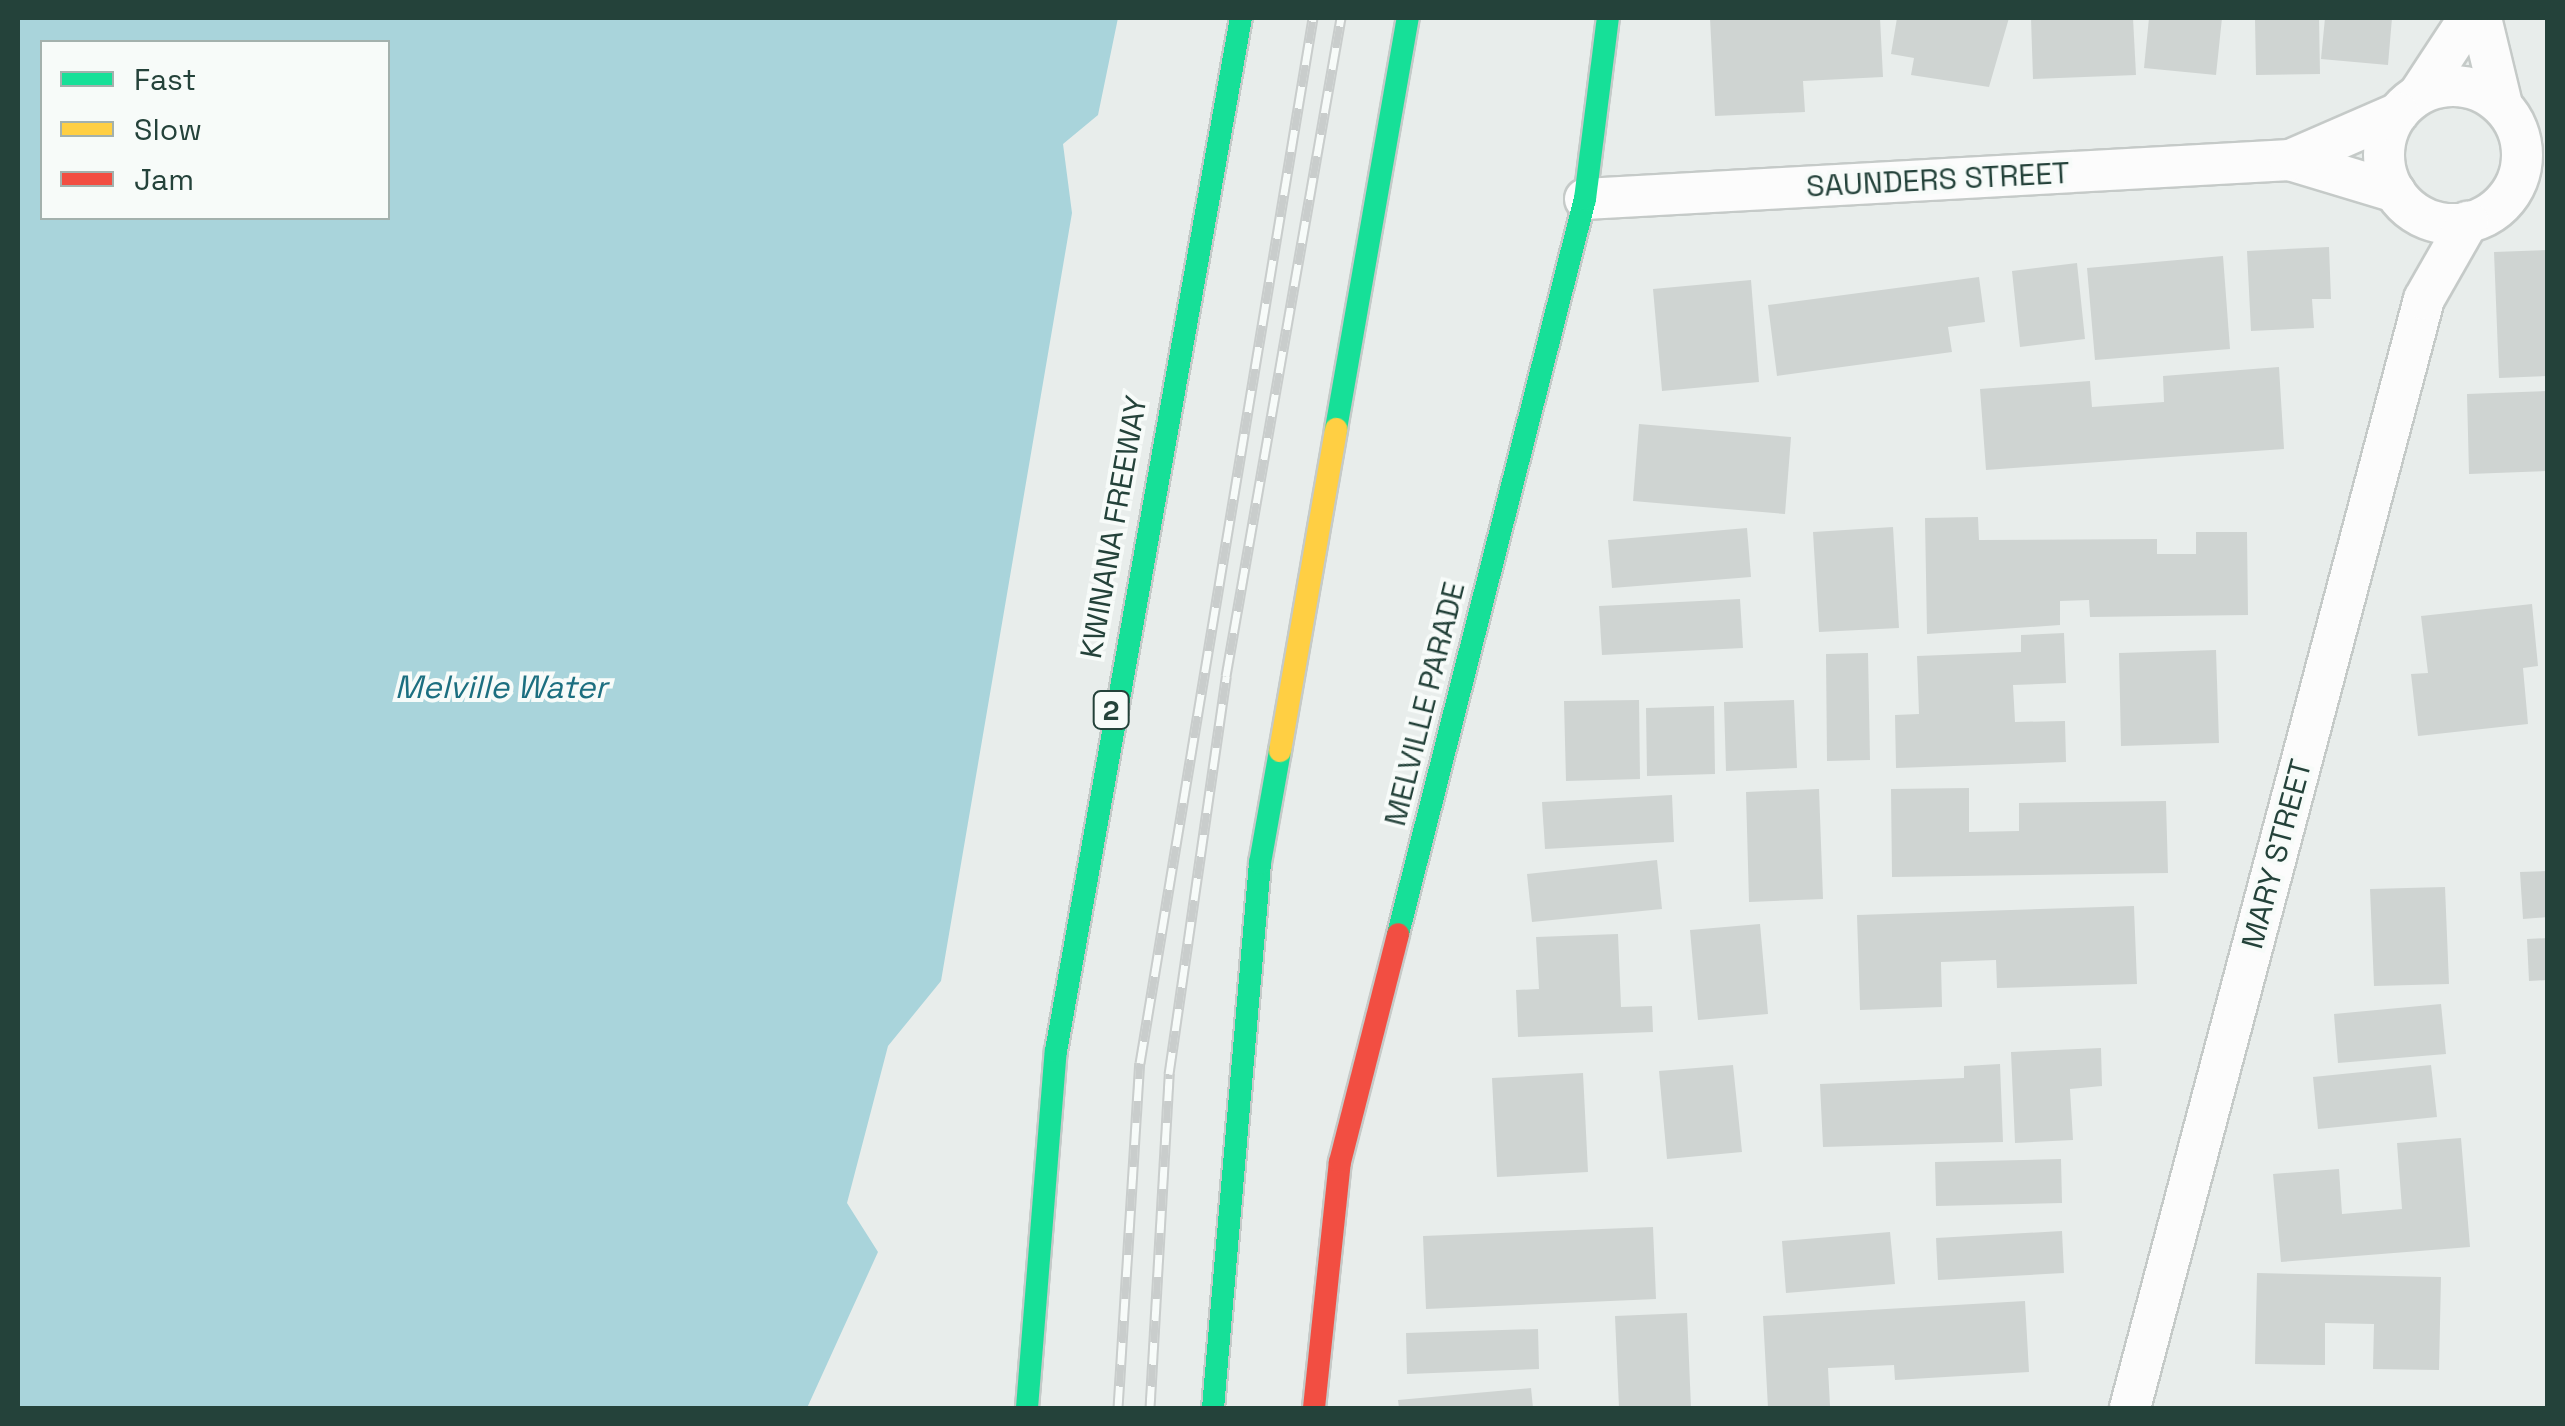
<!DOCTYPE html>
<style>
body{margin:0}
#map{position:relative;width:2565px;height:1426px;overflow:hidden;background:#e8edeb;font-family:"Space Grotesk",sans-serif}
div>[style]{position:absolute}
.water>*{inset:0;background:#a9d4db}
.building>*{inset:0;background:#cfd4d2}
.roads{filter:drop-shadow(2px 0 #c5cac8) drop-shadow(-2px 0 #c5cac8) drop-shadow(0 2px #c5cac8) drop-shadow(0 -2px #c5cac8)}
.street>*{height:40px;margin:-20px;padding:0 20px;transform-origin:20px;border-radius:20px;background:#fcfcfc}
.street>.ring{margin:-20px;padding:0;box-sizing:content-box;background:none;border:40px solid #fcfcfc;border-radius:50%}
.fast>*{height:22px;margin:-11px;padding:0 11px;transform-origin:11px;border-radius:11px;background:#16e098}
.slow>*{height:22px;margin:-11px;padding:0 11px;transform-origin:11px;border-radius:11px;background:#ffcf43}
.jam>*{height:22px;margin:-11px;padding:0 11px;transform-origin:11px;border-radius:11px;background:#f24e42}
.rail>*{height:11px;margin-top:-5.5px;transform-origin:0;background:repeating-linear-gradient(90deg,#f7fbf9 0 22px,#c9cdcc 0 44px);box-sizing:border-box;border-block:2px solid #c9cdcc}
span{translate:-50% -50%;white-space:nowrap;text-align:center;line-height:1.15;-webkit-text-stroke:8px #f7fbf9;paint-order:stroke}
.shield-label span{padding:2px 8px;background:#f7fbf9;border:2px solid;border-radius:8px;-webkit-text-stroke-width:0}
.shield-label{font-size:28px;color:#24423a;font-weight:700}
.street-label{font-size:30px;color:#24423a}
.water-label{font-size:32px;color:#1c6f80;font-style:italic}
.frame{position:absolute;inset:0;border:20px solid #24423a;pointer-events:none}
.legend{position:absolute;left:40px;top:40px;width:350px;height:180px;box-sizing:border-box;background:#f7fbf9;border:2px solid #a3b1ad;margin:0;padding:12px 18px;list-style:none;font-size:30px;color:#24423a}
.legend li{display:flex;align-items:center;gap:20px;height:50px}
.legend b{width:50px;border:2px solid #a3b1ad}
</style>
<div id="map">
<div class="water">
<div style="clip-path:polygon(evenodd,18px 18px,1118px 18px,1098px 115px,1063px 144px,1072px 213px,941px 981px,888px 1046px,847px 1203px,878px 1252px,807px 1408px,18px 1408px,18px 18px,42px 42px,388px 42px,388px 218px,42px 218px,42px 42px)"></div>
</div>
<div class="building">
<div style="clip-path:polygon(1710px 18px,1880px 18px,1883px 77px,1803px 81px,1805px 112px,1715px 116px)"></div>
<div style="clip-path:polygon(1897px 18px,2009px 18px,1989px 87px,1911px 75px,1914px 58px,1891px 54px)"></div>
<div style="clip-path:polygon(2031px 18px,2133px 18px,2136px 75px,2033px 79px)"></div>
<div style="clip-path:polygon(2149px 18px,2222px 18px,2216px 75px,2144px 68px)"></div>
<div style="clip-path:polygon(2255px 18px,2319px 18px,2320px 74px,2256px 75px)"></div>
<div style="clip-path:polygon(2325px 18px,2392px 18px,2388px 65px,2321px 59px)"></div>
<div style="clip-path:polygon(2329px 247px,2331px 299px,2312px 299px,2314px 328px,2251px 331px,2247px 251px)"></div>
<div style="clip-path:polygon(2548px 250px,2548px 376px,2499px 378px,2494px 252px)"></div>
<div style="clip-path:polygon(2223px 256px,2230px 349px,2095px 360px,2087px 268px)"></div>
<div style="clip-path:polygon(2077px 263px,2085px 339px,2020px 347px,2012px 271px)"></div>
<div style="clip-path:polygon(1979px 277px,1985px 322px,1948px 327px,1952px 352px,1777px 376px,1768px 305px)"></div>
<div style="clip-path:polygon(1751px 280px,1759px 382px,1662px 391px,1653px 289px)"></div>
<div style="clip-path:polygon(2279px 367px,2284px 449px,1986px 470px,1980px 389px,2090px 381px,2092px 407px,2164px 402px,2163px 376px)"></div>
<div style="clip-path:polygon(2548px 391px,2548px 471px,2469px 474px,2467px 394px)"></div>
<div style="clip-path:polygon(1639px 424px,1791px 437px,1785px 514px,1633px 501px)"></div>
<div style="clip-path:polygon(1978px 517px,1979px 540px,2157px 539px,2157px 554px,2196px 554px,2196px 532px,2247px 532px,2248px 615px,2090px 617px,2089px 600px,2060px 601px,2060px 625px,1927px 634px,1925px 518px)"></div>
<div style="clip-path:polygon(1893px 527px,1899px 628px,1819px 632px,1813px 532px)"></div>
<div style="clip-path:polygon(1747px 528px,1751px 577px,1612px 588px,1608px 540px)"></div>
<div style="clip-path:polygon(1740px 599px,1743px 648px,1602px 655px,1599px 606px)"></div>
<div style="clip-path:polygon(2532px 604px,2538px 666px,2523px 668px,2528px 724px,2418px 736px,2411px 674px,2428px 673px,2421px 616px)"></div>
<div style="clip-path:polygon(2064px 633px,2066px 683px,2013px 685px,2015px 722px,2065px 721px,2066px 762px,1896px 768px,1895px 715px,1919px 714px,1917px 656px,2021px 652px,2021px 635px)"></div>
<div style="clip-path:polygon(2216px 650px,2219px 743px,2121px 746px,2119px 653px)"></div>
<div style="clip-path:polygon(1868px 653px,1870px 760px,1827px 761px,1826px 654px)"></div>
<div style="clip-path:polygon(1639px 700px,1640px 779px,1566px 781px,1564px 701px)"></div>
<div style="clip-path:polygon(1794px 700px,1797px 768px,1726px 771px,1724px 702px)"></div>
<div style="clip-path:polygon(1714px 706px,1715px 774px,1647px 776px,1646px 708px)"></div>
<div style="clip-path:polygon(1969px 788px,1969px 832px,2019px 831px,2019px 803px,2166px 801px,2168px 873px,1892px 877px,1891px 789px)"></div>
<div style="clip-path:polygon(1819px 789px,1823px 899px,1749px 902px,1746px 792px)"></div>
<div style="clip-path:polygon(1672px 795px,1674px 842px,1545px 849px,1542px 802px)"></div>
<div style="clip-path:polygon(1657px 860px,1662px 909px,1532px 922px,1527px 874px)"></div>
<div style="clip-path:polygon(2548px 871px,2548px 917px,2523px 919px,2520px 872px)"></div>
<div style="clip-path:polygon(2445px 887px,2449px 984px,2374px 986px,2370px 889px)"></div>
<div style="clip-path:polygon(2134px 906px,2137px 984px,1997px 988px,1996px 960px,1941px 962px,1942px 1007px,1860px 1010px,1857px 915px)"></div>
<div style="clip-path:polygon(1760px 924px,1768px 1014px,1698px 1020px,1690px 930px)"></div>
<div style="clip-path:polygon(1618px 934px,1621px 1007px,1652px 1006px,1653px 1032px,1518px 1037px,1516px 990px,1539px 989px,1536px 937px)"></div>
<div style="clip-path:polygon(2548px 938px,2548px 980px,2529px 981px,2527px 939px)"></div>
<div style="clip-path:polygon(2441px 1004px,2446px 1054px,2338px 1063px,2334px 1014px)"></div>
<div style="clip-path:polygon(2101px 1048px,2102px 1086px,2070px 1089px,2073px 1140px,2015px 1143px,2011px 1052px)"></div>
<div style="clip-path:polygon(2000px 1064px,2003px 1142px,1823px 1147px,1820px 1084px,1964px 1078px,1964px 1066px)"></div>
<div style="clip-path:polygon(1733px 1065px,1742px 1152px,1667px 1159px,1659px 1071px)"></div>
<div style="clip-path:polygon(2431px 1065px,2437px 1117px,2318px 1129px,2313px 1077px)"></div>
<div style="clip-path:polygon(1583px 1073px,1588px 1172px,1497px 1177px,1492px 1078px)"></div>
<div style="clip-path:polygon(2461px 1138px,2470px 1247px,2281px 1262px,2273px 1174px,2339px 1169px,2342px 1214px,2402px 1209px,2397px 1143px)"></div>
<div style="clip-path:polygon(2061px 1159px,2062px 1203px,1936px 1206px,1935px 1162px)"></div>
<div style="clip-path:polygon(1653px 1227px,1656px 1299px,1426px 1309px,1423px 1236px)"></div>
<div style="clip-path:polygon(2062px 1231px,2064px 1273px,1938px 1280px,1936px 1238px)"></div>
<div style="clip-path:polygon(1890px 1232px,1895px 1284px,1786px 1293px,1782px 1241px)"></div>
<div style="clip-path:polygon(2257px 1273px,2441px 1277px,2439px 1370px,2373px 1369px,2374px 1324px,2325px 1323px,2325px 1365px,2255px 1364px)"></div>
<div style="clip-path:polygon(2025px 1301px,2029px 1372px,1895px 1380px,1894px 1365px,1828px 1368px,1830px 1406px,1768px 1408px,1763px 1316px)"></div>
<div style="clip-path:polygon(1687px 1313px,1691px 1408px,1619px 1408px,1615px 1316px)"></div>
<div style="clip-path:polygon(1538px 1329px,1539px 1369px,1407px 1374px,1406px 1333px)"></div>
<div style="clip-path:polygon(1531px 1388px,1533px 1408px,1399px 1408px,1398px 1400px)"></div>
</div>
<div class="roads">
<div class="street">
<div style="left:2481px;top:18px;width:89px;rotate:76.4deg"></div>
<div class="ring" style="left:2384px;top:86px;width:98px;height:98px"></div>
<div style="left:2419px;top:94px;width:91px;rotate:-56.7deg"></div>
<div style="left:2290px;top:160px;width:110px;rotate:16.9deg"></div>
<div style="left:1585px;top:199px;width:706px;rotate:-3.17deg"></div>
<div style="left:2290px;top:160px;width:118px;rotate:-23.5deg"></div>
<div style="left:2130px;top:1408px;width:1147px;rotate:-75.15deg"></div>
<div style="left:2424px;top:299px;width:89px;rotate:-60.3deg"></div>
</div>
<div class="fast">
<div style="left:1336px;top:429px;width:417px;rotate:-80.1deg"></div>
<div style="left:1398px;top:934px;width:758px;rotate:-75.73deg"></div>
<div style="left:1585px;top:199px;width:182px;rotate:-82.8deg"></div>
<div style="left:1027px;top:1408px;width:358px;rotate:-85.4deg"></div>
<div style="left:1056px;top:1051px;width:1049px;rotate:-79.85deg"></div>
<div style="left:1213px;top:1408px;width:547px;rotate:-85.07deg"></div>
<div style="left:1260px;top:863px;width:114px;rotate:-79.9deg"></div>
</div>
<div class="slow">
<div style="left:1280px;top:751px;width:327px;rotate:-80.1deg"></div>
</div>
<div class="jam">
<div style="left:1314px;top:1408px;width:247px;rotate:-84deg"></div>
<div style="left:1340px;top:1162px;width:235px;rotate:-75.7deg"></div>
</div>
</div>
<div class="rail">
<div style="left:1118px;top:1408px;width:346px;rotate:-86.4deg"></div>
<div style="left:1140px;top:1063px;width:1059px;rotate:-80.6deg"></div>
<div style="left:1150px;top:1408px;width:335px;rotate:-86.7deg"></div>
<div style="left:1169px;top:1074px;width:402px;rotate:-81.8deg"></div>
<div style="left:1226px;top:676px;width:668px;rotate:-80.09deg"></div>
</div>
<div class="shield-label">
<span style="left:1111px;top:710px">2</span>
</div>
<div class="street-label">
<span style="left:1938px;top:180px;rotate:-3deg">SAUNDERS STREET</span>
<span style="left:1114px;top:527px;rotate:-80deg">KWINANA FREEWAY</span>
<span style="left:1425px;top:704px;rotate:-76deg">MELVILLE PARADE</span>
<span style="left:2277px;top:854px;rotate:-75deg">MARY STREET</span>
</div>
<div class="water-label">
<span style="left:501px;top:687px">Melville Water</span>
</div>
<div class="frame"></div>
<ul class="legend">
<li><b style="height:12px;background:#16e098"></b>Fast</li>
<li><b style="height:12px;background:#ffcf43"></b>Slow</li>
<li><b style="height:12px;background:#f24e42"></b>Jam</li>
</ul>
</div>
